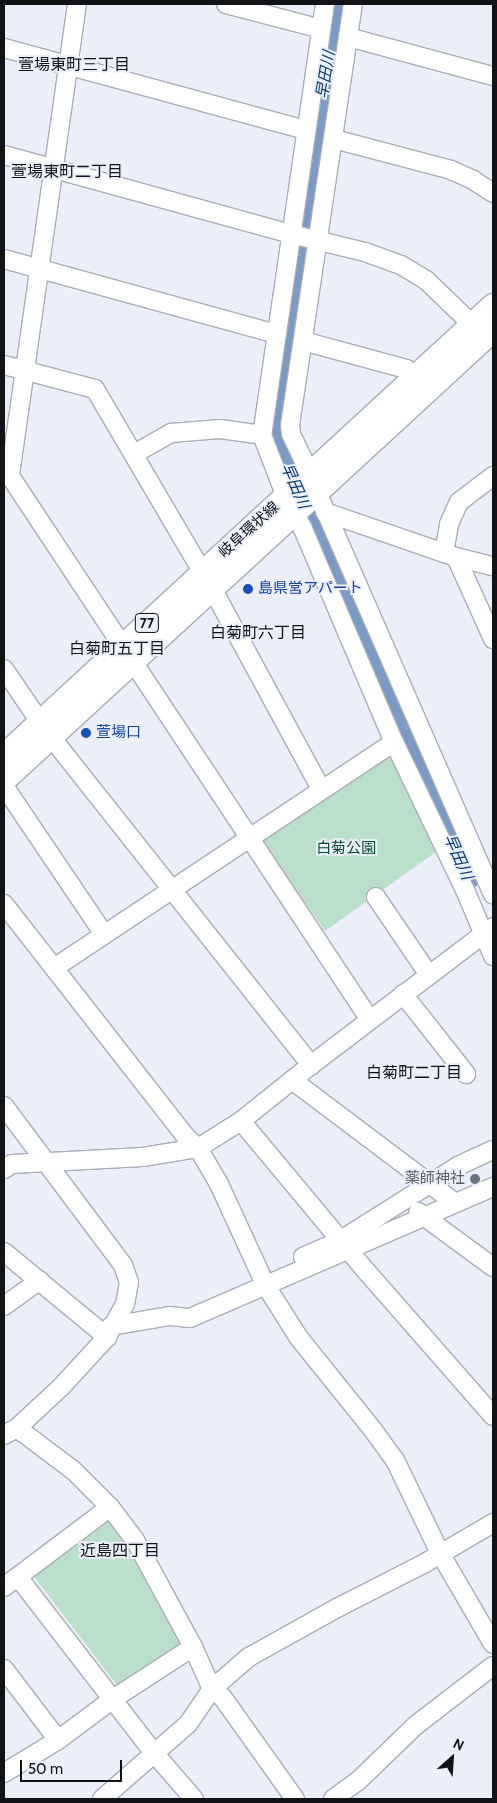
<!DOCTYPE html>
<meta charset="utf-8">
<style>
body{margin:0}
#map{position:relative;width:497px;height:1803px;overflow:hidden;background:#eaeff9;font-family:Cabin,"Noto Sans JP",sans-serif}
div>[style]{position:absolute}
.green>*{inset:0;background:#bbdfca}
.river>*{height:25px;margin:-12.5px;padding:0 12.5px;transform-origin:12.5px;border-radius:12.5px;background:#7b9bc5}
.roads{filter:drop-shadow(1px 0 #a8adb7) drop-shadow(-1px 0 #a8adb7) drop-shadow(0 1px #a8adb7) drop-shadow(0 -1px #a8adb7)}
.minor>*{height:18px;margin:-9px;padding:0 9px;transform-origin:9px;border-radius:9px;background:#fff}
.major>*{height:22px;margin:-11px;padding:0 11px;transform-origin:11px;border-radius:11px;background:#fff}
.dots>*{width:14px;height:14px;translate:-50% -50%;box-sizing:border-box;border:2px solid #eaeff9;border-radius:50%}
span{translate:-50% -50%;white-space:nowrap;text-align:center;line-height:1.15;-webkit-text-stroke:4px #eaeff9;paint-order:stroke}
.shield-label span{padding:1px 4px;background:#eaeff9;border:1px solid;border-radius:4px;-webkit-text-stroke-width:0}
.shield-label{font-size:14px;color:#111316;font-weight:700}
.street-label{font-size:15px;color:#111316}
.transit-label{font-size:15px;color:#164399}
.left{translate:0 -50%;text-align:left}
.park-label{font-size:15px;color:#024a2d}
.worship-label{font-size:15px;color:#5b616d}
.right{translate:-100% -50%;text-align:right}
.neighbourhood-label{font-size:16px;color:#111316}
.water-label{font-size:16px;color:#0e3a6e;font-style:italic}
.frame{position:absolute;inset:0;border:5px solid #111316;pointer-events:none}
.north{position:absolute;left:427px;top:1733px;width:50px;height:50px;-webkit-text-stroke:4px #eaeff9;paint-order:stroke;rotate:26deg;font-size:14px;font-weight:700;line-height:20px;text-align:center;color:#111316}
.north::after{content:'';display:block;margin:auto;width:18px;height:22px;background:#111316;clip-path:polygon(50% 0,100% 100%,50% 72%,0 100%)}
.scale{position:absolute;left:20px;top:1760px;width:102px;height:22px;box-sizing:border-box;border:2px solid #111316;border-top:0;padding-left:6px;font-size:15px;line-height:18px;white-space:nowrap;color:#111316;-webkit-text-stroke:4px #eaeff9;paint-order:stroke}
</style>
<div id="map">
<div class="green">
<div style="clip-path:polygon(394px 752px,440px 849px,325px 931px,261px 840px)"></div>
<div style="clip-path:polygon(109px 1512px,132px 1540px,183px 1644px,119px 1688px,33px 1575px)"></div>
</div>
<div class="river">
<div style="left:336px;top:4px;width:435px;rotate:98.6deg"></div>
<div style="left:271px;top:434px;width:484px;rotate:66.1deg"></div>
</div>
<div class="roads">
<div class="minor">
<div style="left:77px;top:4px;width:477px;rotate:98.1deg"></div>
<div style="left:10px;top:476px;width:652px;rotate:56.5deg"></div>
<div style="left:226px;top:4px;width:98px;rotate:14.7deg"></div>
<div style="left:325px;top:4px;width:436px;rotate:98.3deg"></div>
<div style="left:262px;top:435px;width:66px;rotate:68.8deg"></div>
<div style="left:286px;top:497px;width:36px;rotate:62deg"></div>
<div style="left:303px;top:529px;width:232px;rotate:66.9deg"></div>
<div style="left:394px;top:742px;width:164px;rotate:64.4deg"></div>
<div style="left:465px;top:890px;width:72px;rotate:67deg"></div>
<div style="left:348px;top:37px;width:150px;rotate:15.1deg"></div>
<div style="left:4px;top:48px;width:313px;rotate:15.2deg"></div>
<div style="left:334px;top:139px;width:121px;rotate:14.8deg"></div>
<div style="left:451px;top:170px;width:24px;rotate:24deg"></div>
<div style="left:473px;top:180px;width:24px;rotate:33deg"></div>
<div style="left:4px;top:155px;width:298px;rotate:15.4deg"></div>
<div style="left:291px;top:234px;width:76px;rotate:13.7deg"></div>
<div style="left:365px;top:252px;width:38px;rotate:20deg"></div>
<div style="left:401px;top:265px;width:29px;rotate:31deg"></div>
<div style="left:426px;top:280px;width:75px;rotate:43.9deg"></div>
<div style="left:4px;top:259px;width:283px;rotate:15.4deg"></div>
<div style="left:303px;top:341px;width:107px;rotate:15.2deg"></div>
<div style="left:406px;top:369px;width:12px;rotate:42deg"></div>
<div style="left:4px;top:365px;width:94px;rotate:14.8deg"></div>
<div style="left:95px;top:389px;width:213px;rotate:59.6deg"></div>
<div style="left:134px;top:454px;width:43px;rotate:-29.6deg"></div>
<div style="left:171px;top:433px;width:49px;rotate:-4.7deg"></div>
<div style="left:220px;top:429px;width:42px;rotate:8.1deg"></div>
<div style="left:310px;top:474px;width:44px;rotate:-115.4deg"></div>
<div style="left:291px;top:434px;width:9px;rotate:-96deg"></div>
<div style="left:290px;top:425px;width:426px;rotate:-81.5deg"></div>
<div style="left:318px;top:494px;width:437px;rotate:66.4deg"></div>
<div style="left:325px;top:512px;width:139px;rotate:19deg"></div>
<div style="left:456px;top:557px;width:90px;rotate:65.7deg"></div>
<div style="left:444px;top:553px;width:29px;rotate:-80deg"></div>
<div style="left:449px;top:524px;width:24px;rotate:-66deg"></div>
<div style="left:459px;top:502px;width:43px;rotate:-37.4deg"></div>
<div style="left:456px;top:557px;width:38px;rotate:14deg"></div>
<div style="left:213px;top:590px;width:226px;rotate:61.5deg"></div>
<div style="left:4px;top:669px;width:64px;rotate:55.8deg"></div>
<div style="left:51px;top:737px;width:419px;rotate:51.6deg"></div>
<div style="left:4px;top:786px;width:179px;rotate:56deg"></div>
<div style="left:376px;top:897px;width:94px;rotate:55.8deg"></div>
<div style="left:4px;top:904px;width:297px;rotate:52deg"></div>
<div style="left:187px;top:1138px;width:15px;rotate:42deg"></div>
<div style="left:198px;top:1148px;width:42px;rotate:59.7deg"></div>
<div style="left:219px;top:1184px;width:112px;rotate:65.3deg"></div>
<div style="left:266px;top:1286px;width:62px;rotate:57.6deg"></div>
<div style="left:299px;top:1338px;width:118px;rotate:51.2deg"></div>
<div style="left:373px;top:1430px;width:37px;rotate:54deg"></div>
<div style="left:395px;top:1460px;width:103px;rotate:64.2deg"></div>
<div style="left:440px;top:1553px;width:105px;rotate:59.8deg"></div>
<div style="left:54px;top:968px;width:408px;rotate:-33.6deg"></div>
<div style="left:403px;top:994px;width:102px;rotate:51.8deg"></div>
<div style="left:292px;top:1080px;width:204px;rotate:37deg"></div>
<div style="left:4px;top:1106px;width:199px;rotate:53.2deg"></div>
<div style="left:123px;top:1265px;width:18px;rotate:71deg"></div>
<div style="left:129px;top:1282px;width:22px;rotate:100deg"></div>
<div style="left:125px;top:1304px;width:38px;rotate:119deg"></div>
<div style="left:107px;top:1337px;width:68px;rotate:132.6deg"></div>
<div style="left:61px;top:1387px;width:60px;rotate:137deg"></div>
<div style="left:17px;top:1428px;width:15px;rotate:152deg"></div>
<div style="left:241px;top:1121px;width:197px;rotate:50.2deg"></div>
<div style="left:367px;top:1272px;width:191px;rotate:48.8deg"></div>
<div style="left:4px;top:1169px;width:9px;rotate:-32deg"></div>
<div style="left:12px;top:1164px;width:131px;rotate:-3.1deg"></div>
<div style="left:143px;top:1157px;width:56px;rotate:-9.3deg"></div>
<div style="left:198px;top:1148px;width:51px;rotate:-32.1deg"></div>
<div style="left:241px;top:1121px;width:90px;rotate:-38.7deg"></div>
<div style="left:311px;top:1065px;width:228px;rotate:-37.2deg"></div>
<div style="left:418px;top:1212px;width:93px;rotate:36.3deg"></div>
<div style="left:4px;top:1252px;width:134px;rotate:39.5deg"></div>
<div style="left:303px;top:1257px;width:42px;rotate:-24.1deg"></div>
<div style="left:341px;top:1240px;width:138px;rotate:-32.3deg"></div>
<div style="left:458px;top:1166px;width:38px;rotate:-25deg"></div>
<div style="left:4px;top:1306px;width:44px;rotate:-35.8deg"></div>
<div style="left:111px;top:1326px;width:60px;rotate:-9.6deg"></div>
<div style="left:170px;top:1316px;width:20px;rotate:6deg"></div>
<div style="left:190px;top:1318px;width:330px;rotate:-23.4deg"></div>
<div style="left:17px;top:1428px;width:71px;rotate:37deg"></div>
<div style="left:74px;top:1471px;width:51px;rotate:45deg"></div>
<div style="left:110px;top:1507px;width:41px;rotate:52.9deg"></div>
<div style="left:135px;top:1540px;width:122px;rotate:61.5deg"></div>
<div style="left:193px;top:1647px;width:46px;rotate:65.7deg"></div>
<div style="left:212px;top:1689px;width:14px;rotate:39deg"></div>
<div style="left:223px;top:1698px;width:124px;rotate:54.5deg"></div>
<div style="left:18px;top:1577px;width:222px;rotate:52.3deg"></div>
<div style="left:154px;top:1753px;width:61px;rotate:49deg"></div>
<div style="left:4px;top:1587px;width:133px;rotate:-37deg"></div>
<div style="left:4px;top:1669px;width:89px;rotate:52.7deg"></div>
<div style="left:4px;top:1773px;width:63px;rotate:-31.4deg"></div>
<div style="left:58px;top:1740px;width:69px;rotate:-36.7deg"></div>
<div style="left:113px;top:1699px;width:95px;rotate:-33deg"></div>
<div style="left:102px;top:1799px;width:114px;rotate:-41.1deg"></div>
<div style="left:188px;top:1724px;width:42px;rotate:-55.6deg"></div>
<div style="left:212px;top:1689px;width:49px;rotate:-40.9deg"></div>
<div style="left:249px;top:1657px;width:101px;rotate:-29.1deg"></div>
<div style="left:337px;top:1608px;width:99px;rotate:-27.1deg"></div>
<div style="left:425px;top:1563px;width:79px;rotate:-30.5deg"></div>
<div style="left:333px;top:1799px;width:31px;rotate:-36deg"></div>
<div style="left:358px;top:1781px;width:81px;rotate:-44deg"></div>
<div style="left:416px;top:1725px;width:97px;rotate:-37.5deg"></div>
</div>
<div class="major">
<div style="left:4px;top:755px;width:665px;rotate:-42.62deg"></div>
<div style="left:4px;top:781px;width:665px;rotate:-42.62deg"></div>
</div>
</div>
<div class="dots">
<div style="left:248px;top:589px;background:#1a4fb4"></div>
<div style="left:86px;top:733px;background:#1a4fb4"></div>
<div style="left:475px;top:1179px;background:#6b7280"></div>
</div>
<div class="shield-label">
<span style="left:147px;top:623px">77</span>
</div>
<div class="street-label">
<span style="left:249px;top:530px;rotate:-42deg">岐阜環状線</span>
</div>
<div class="transit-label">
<span class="left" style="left:258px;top:589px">島県営アパート</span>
<span class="left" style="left:96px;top:733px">萱場口</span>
</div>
<div class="park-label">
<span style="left:346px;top:849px">白菊公園</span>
</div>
<div class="worship-label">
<span class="right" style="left:465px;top:1179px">薬師神社</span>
</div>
<div class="neighbourhood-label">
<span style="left:74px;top:65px">萱場東町三丁目</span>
<span style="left:67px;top:172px">萱場東町二丁目</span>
<span style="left:258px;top:633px">白菊町六丁目</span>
<span style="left:117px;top:649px">白菊町五丁目</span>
<span style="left:414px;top:1073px">白菊町二丁目</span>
<span style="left:120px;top:1551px">近島四丁目</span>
</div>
<div class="water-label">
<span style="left:326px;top:75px;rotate:-81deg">早田川</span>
<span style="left:295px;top:486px;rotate:66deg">早田川</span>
<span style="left:458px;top:857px;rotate:66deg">早田川</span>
</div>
<div class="frame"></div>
<div class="north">N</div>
<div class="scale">50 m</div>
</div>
